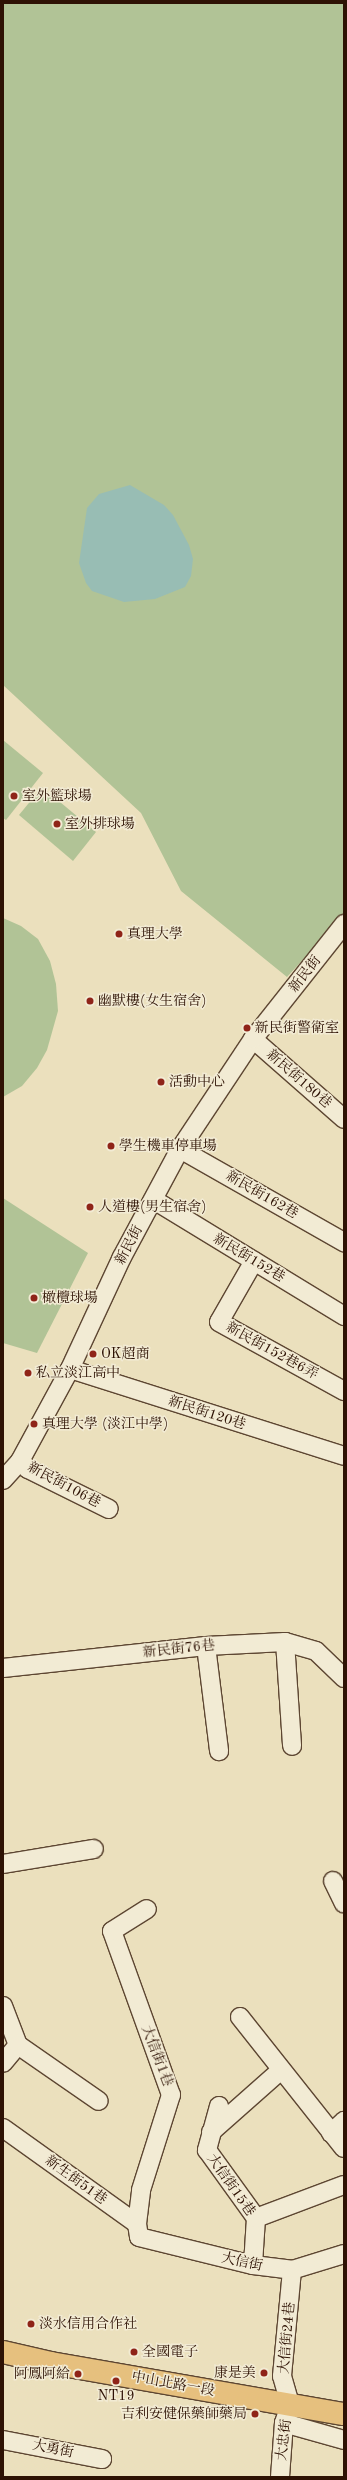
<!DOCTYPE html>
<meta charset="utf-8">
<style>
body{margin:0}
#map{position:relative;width:347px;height:2480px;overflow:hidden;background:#ebe0bd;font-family:"Old Standard TT","Noto Serif TC",serif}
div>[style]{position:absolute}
.green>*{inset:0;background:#b1c396}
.water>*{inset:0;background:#98bdb4}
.roads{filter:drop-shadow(1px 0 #5d4632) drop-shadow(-1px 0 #5d4632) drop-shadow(0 1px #5d4632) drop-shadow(0 -1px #5d4632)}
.minor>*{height:18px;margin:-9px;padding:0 9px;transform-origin:9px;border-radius:9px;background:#f2ebd4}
.major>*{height:22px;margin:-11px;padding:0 11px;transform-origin:11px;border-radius:11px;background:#e6c07e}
.dots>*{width:11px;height:11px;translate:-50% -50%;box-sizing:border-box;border:2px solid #f2ebd4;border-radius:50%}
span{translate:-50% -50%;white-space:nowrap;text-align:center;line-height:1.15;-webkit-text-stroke:3px #f2ebd4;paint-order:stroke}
.poi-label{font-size:14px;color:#2e1204}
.left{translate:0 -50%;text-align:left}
.right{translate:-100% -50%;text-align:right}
.street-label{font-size:14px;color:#2e1204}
.frame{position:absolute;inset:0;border:4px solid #2e1204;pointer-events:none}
</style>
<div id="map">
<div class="green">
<div style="clip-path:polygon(3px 3px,344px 3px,344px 915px,287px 977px,181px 891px,141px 813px,3px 685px)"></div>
<div style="clip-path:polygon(3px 740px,43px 773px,6px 820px,3px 818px)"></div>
<div style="clip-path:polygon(42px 787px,96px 832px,73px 861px,19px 815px)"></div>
<div style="clip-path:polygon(3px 918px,21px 926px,38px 939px,50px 961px,56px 984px,58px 1011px,47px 1050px,37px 1068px,22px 1086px,3px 1097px)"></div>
<div style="clip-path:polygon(3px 1198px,88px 1253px,37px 1353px,3px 1343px)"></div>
</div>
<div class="water">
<div style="clip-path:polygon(130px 485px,164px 505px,173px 515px,189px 545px,193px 559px,191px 576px,185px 587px,155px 599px,124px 602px,92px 591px,86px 583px,79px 563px,87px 508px,99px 494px)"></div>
</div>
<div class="roads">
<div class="minor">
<div style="left:253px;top:1039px;width:121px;rotate:41.3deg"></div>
<div style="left:180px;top:1149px;width:189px;rotate:29.6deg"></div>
<div style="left:154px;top:1200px;width:223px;rotate:31.4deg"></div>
<div style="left:254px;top:1261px;width:70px;rotate:119.8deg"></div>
<div style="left:219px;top:1322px;width:143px;rotate:28.9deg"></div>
<div style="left:70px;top:1369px;width:287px;rotate:17.6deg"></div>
<div style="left:20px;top:1461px;width:11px;rotate:45deg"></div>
<div style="left:28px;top:1469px;width:90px;rotate:26.3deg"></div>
<div style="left:3px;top:1480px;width:25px;rotate:-48deg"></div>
<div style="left:20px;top:1461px;width:105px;rotate:-61.5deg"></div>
<div style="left:70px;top:1369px;width:123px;rotate:-65.1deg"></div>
<div style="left:122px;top:1257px;width:123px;rotate:-61.8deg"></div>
<div style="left:180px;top:1149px;width:132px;rotate:-56.4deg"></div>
<div style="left:253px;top:1039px;width:147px;rotate:-51.6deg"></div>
<div style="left:285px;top:1642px;width:104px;rotate:86.1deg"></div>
<div style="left:206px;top:1646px;width:106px;rotate:82.9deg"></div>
<div style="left:3px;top:1668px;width:204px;rotate:-6.2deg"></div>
<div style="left:206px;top:1646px;width:79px;rotate:-2.9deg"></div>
<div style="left:285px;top:1642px;width:32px;rotate:16deg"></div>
<div style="left:316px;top:1651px;width:39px;rotate:44deg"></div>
<div style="left:3px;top:1864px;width:92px;rotate:-9.4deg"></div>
<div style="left:333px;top:1881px;width:25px;rotate:64deg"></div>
<div style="left:3px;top:2006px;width:42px;rotate:69deg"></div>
<div style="left:18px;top:2045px;width:23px;rotate:130deg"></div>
<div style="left:240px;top:2017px;width:167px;rotate:51.6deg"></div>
<div style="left:18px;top:2045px;width:98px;rotate:34.7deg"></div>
<div style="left:219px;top:2106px;width:46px;rotate:105.3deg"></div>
<div style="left:207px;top:2150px;width:84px;rotate:54.2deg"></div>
<div style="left:256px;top:2218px;width:47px;rotate:93.7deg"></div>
<div style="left:3px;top:2128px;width:165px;rotate:35.6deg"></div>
<div style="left:137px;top:2224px;width:13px;rotate:81deg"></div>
<div style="left:139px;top:2237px;width:117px;rotate:13.8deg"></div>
<div style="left:253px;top:2265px;width:39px;rotate:7deg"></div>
<div style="left:292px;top:2270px;width:54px;rotate:-17.1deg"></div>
<div style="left:211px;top:2132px;width:92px;rotate:-41.5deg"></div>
<div style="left:331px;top:2133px;width:18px;rotate:-43deg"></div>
<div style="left:256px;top:2218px;width:94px;rotate:-20.6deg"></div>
<div style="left:137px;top:2224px;width:34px;rotate:-83deg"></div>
<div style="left:141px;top:2190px;width:100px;rotate:-72.5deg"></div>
<div style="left:171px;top:2095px;width:174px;rotate:-109.8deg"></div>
<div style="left:112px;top:1931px;width:41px;rotate:-32.2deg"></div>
<div style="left:284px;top:2423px;width:62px;rotate:15.8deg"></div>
<div style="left:3px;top:2440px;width:101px;rotate:10.9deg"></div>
<div style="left:280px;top:2477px;width:54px;rotate:-85.8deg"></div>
<div style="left:284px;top:2423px;width:20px;rotate:-72deg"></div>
<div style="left:290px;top:2404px;width:29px;rotate:-106deg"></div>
<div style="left:282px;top:2376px;width:106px;rotate:-84.6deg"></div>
</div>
<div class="major">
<div style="left:3px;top:2352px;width:49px;rotate:12.9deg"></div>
<div style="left:51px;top:2363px;width:297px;rotate:9.9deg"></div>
</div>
</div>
<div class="dots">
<div style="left:14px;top:796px;background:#8f2418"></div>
<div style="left:57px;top:824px;background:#8f2418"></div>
<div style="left:119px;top:934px;background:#8f2418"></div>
<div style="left:90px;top:1001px;background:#8f2418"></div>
<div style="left:247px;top:1028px;background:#8f2418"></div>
<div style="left:161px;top:1082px;background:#8f2418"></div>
<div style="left:111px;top:1146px;background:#8f2418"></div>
<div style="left:90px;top:1207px;background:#8f2418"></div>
<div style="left:34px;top:1298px;background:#8f2418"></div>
<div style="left:93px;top:1354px;background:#8f2418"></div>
<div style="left:28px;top:1373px;background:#8f2418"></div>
<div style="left:34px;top:1424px;background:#8f2418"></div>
<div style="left:31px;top:2324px;background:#8f2418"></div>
<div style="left:134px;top:2352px;background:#8f2418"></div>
<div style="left:264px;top:2373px;background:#8f2418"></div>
<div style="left:78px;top:2374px;background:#8f2418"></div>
<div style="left:116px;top:2381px;background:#8f2418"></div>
<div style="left:255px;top:2414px;background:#8f2418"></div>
</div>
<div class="poi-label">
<span class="left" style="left:22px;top:796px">室外籃球場</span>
<span class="left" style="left:65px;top:824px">室外排球場</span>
<span class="left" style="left:127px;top:934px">真理大學</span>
<span class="left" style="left:98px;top:1001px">幽默樓(女生宿舍)</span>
<span class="left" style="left:255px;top:1028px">新民街警衛室</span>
<span class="left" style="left:169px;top:1082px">活動中心</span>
<span class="left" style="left:119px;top:1146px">學生機車停車場</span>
<span class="left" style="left:98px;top:1207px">人道樓(男生宿舍)</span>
<span class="left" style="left:42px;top:1298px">橄欖球場</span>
<span class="left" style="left:101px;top:1354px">OK超商</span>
<span class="left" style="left:36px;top:1373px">私立淡江高中</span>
<span class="left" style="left:42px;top:1424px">真理大學 (淡江中學)</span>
<span class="left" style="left:39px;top:2324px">淡水信用合作社</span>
<span class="left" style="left:142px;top:2352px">全國電子</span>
<span class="right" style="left:256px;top:2373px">康是美</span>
<span class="right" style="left:70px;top:2374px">阿鳳阿給</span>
<span style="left:116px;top:2396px">NT19</span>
<span class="right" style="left:247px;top:2414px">吉利安健保藥師藥局</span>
</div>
<div class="street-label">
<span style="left:305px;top:974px;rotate:-52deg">新民街</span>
<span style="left:299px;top:1079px;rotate:41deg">新民街180巷</span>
<span style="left:262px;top:1195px;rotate:30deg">新民街162巷</span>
<span style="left:129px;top:1245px;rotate:-62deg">新民街</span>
<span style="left:249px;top:1258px;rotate:31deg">新民街152巷</span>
<span style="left:272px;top:1351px;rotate:29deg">新民街152巷6弄</span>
<span style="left:207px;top:1413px;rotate:18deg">新民街120巷</span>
<span style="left:64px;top:1485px;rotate:28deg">新民街106巷</span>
<span style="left:179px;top:1649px;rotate:-6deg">新民街76巷</span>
<span style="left:157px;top:2056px;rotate:69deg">大信街1巷</span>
<span style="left:76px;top:2180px;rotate:36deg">新生街51巷</span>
<span style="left:231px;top:2185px;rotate:55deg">大信街15巷</span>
<span style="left:242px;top:2262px;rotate:12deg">大信街</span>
<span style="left:287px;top:2338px;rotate:-85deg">大信街24巷</span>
<span style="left:173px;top:2384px;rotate:10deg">中山北路一段</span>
<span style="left:284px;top:2440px;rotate:-83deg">大忠街</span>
<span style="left:53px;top:2449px;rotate:11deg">大勇街</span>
</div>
<div class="frame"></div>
</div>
